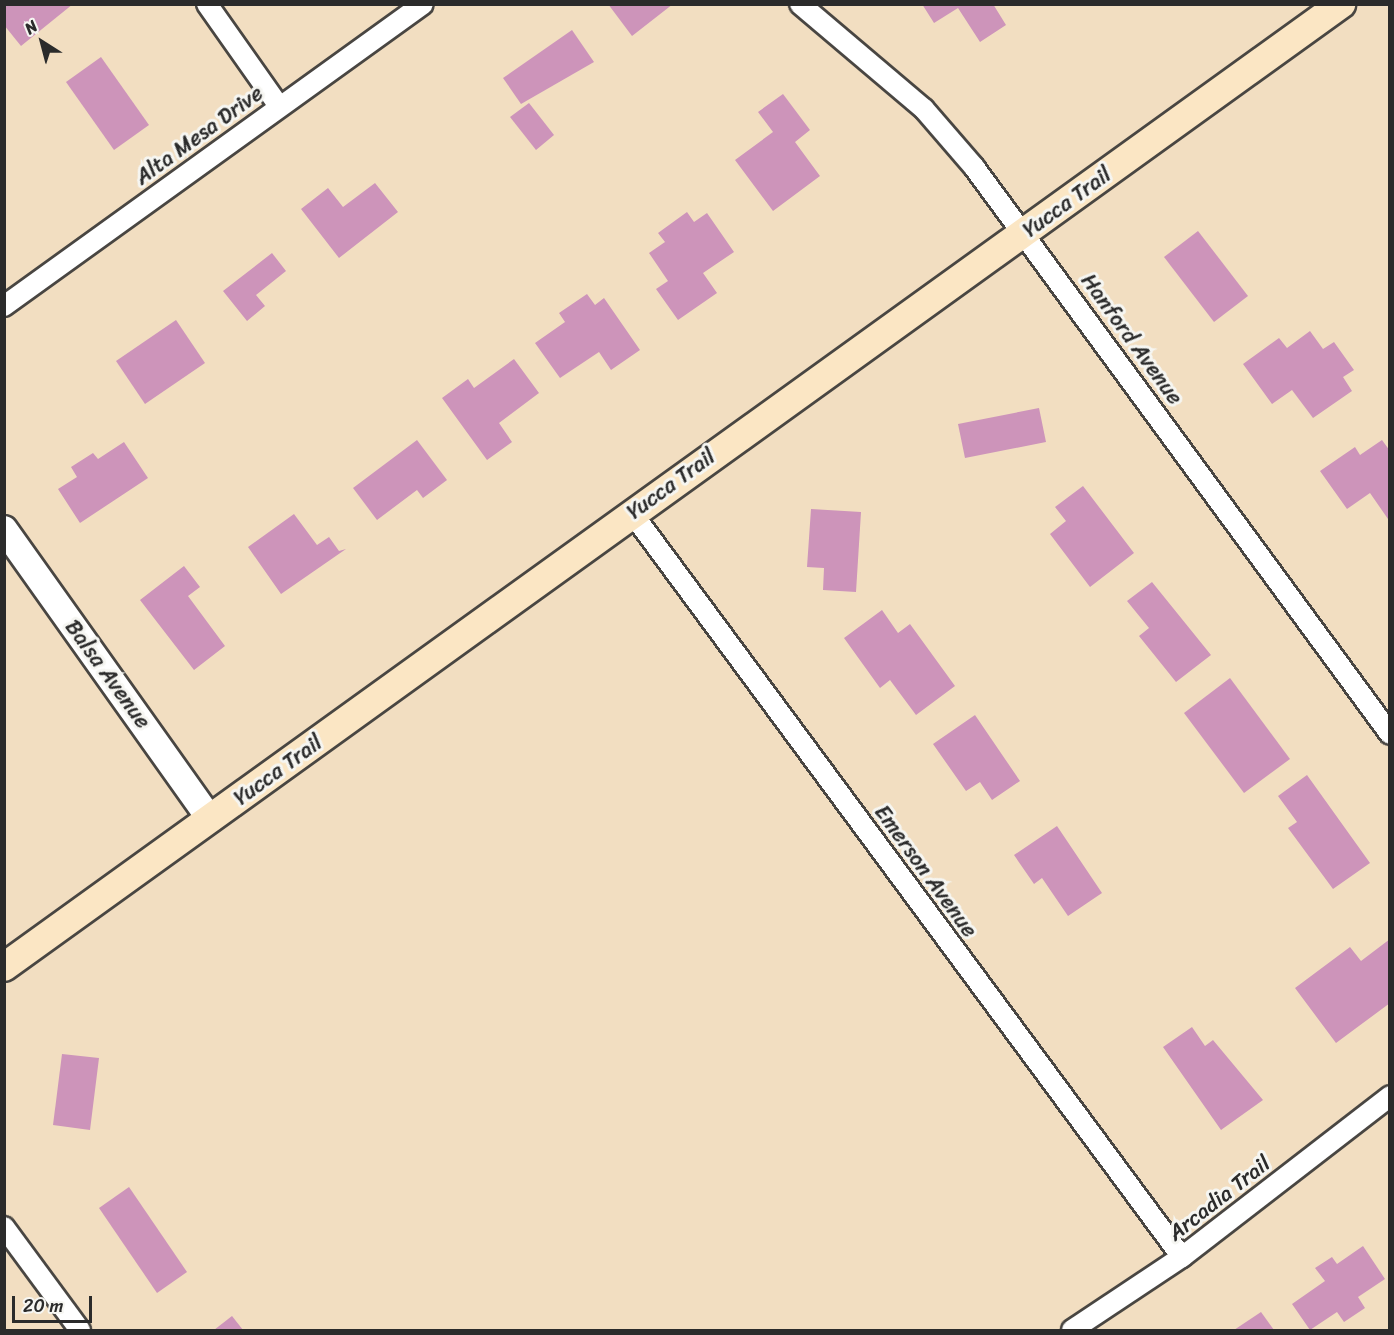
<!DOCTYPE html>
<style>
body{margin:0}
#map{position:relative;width:1394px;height:1335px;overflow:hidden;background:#f2dec1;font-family:Sriracha,sans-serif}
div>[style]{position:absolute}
.building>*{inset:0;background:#cd94ba}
.roads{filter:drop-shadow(2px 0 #494642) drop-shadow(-2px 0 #494642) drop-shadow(0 2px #494642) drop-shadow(0 -2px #494642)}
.minor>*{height:20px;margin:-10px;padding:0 10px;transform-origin:10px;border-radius:10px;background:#fff}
.tertiary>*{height:26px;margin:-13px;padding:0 13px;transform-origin:13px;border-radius:13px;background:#fff}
.secondary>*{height:28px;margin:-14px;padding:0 14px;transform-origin:14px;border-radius:14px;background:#fbe6c4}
span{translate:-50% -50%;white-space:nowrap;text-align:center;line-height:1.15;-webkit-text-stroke:6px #f6f6f2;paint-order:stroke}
.street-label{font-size:22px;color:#2b2b2b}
.frame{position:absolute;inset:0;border:6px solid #2b2b2b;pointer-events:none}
.north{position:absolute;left:12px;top:12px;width:60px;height:60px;-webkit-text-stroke:4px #f6f6f2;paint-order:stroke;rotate:324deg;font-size:16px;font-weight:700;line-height:24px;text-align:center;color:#2b2b2b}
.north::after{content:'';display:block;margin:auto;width:21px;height:27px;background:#2b2b2b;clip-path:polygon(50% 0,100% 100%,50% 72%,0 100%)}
.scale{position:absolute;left:12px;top:1296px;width:80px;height:27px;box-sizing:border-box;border:3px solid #2b2b2b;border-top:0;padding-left:8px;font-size:18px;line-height:21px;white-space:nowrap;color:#2b2b2b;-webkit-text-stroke:4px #f6f6f2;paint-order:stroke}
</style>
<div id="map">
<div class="building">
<div style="clip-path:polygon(4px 4px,73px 4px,21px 46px,4px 25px)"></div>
<div style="clip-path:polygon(608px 4px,673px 4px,632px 36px)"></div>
<div style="clip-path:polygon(922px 4px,993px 4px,1006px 25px,980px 42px,958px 8px,934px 23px)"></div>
<div style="clip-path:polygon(572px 30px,594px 62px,521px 104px,503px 78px)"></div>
<div style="clip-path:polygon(101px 57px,149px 125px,114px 150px,66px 82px)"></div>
<div style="clip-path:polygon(783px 94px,810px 130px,795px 142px,820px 176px,773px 211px,735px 160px,773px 132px,758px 112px)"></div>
<div style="clip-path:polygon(529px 103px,554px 135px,536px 150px,510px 117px)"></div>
<div style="clip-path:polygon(375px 183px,398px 212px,339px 258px,301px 209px,328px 188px,343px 207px)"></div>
<div style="clip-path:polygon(687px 212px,694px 222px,707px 213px,734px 252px,703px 273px,717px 293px,678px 320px,656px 289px,668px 281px,649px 253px,665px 242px,658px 233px)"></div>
<div style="clip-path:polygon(1198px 231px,1248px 296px,1214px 322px,1164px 257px)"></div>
<div style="clip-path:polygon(272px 253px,286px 271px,256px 295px,265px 306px,247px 321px,223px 291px)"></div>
<div style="clip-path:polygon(587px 294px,595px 305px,604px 298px,640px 350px,611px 370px,599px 352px,560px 378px,535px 343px,565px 322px,559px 313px)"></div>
<div style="clip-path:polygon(176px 320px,205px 363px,145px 404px,116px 361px)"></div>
<div style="clip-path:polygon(1310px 331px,1323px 349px,1334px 342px,1354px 370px,1343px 377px,1352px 391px,1313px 418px,1292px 390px,1272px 404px,1243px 364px,1279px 338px,1287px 348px)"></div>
<div style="clip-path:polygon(514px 359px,539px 393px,499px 423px,512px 442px,487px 460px,442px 398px,468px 379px,474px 388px)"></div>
<div style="clip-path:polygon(1039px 408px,1046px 442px,965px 458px,958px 424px)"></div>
<div style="clip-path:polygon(417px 440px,447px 480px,423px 498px,417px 490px,377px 520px,353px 488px)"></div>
<div style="clip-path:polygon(1382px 440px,1390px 451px,1388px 519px,1370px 493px,1347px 509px,1320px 471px,1355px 447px,1360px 455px)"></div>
<div style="clip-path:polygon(124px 442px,148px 478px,80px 523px,58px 489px,77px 477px,71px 467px,93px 453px,98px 459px)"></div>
<div style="clip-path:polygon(1083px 486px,1134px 553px,1090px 587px,1050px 534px,1066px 521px,1055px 507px)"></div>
<div style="clip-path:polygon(811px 509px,861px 512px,856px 592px,823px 590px,824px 568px,807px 567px)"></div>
<div style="clip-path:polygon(294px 514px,317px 545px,329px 537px,339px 551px,346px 549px,281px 594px,248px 547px)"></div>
<div style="clip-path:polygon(184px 566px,200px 587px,188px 596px,225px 646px,194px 670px,140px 600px)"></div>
<div style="clip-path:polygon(1152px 582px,1211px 655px,1176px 682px,1139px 636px,1149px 628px,1127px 601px)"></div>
<div style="clip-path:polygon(882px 610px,898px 633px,910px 624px,955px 686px,916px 715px,890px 680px,880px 688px,844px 638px)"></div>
<div style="clip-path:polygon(1230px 678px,1290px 759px,1244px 793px,1184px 713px)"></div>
<div style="clip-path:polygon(975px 715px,1020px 781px,992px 800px,980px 782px,966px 791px,933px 744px)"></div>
<div style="clip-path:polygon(1307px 775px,1370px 863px,1333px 889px,1288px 828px,1297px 822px,1278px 796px)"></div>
<div style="clip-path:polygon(1057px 826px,1102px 893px,1068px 916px,1042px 878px,1034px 884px,1014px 855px)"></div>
<div style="clip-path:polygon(1390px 939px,1390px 1003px,1336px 1043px,1295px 988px,1350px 947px,1361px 961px)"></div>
<div style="clip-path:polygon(1192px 1027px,1205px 1046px,1213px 1040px,1263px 1100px,1221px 1130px,1163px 1047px)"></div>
<div style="clip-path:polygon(62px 1054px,99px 1058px,90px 1130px,53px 1125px)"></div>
<div style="clip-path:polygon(129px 1187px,187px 1272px,157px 1293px,99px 1208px)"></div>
<div style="clip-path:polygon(1363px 1246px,1385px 1279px,1358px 1297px,1365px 1308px,1344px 1322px,1337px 1312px,1310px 1330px,1292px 1304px,1325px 1281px,1315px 1268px,1332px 1257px,1337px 1264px)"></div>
<div style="clip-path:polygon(1261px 1312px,1274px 1330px,1234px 1330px)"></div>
<div style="clip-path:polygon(232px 1316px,243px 1330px,214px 1330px)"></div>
</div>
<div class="roads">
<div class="minor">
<div style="left:207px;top:4px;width:125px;rotate:54.8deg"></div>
<div style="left:800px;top:4px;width:162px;rotate:40.3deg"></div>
<div style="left:924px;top:109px;width:77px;rotate:49.2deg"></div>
<div style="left:974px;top:167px;width:703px;rotate:53.73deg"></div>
<div style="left:4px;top:306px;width:516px;rotate:-35.78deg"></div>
<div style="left:632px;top:513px;width:925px;rotate:53.53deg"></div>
<div style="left:4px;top:1227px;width:128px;rotate:53.6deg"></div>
<div style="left:1072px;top:1330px;width:132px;rotate:-33.6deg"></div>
<div style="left:1182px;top:1257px;width:263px;rotate:-37.7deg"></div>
</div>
<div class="tertiary">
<div style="left:4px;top:529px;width:356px;rotate:54.6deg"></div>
</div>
<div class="secondary">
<div style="left:4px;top:967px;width:1648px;rotate:-35.76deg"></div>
</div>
</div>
<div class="street-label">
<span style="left:199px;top:135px;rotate:-36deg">Alta Mesa Drive</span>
<span style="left:1067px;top:202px;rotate:-36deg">Yucca Trail</span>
<span style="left:1132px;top:339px;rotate:54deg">Hanford Avenue</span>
<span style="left:671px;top:484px;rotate:-36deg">Yucca Trail</span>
<span style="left:108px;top:674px;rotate:54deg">Balsa Avenue</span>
<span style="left:278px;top:770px;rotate:-36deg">Yucca Trail</span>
<span style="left:926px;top:871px;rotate:54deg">Emerson Avenue</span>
<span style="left:1219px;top:1198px;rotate:-38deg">Arcadia Trail</span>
</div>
<div class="frame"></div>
<div class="north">N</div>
<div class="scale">20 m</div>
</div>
